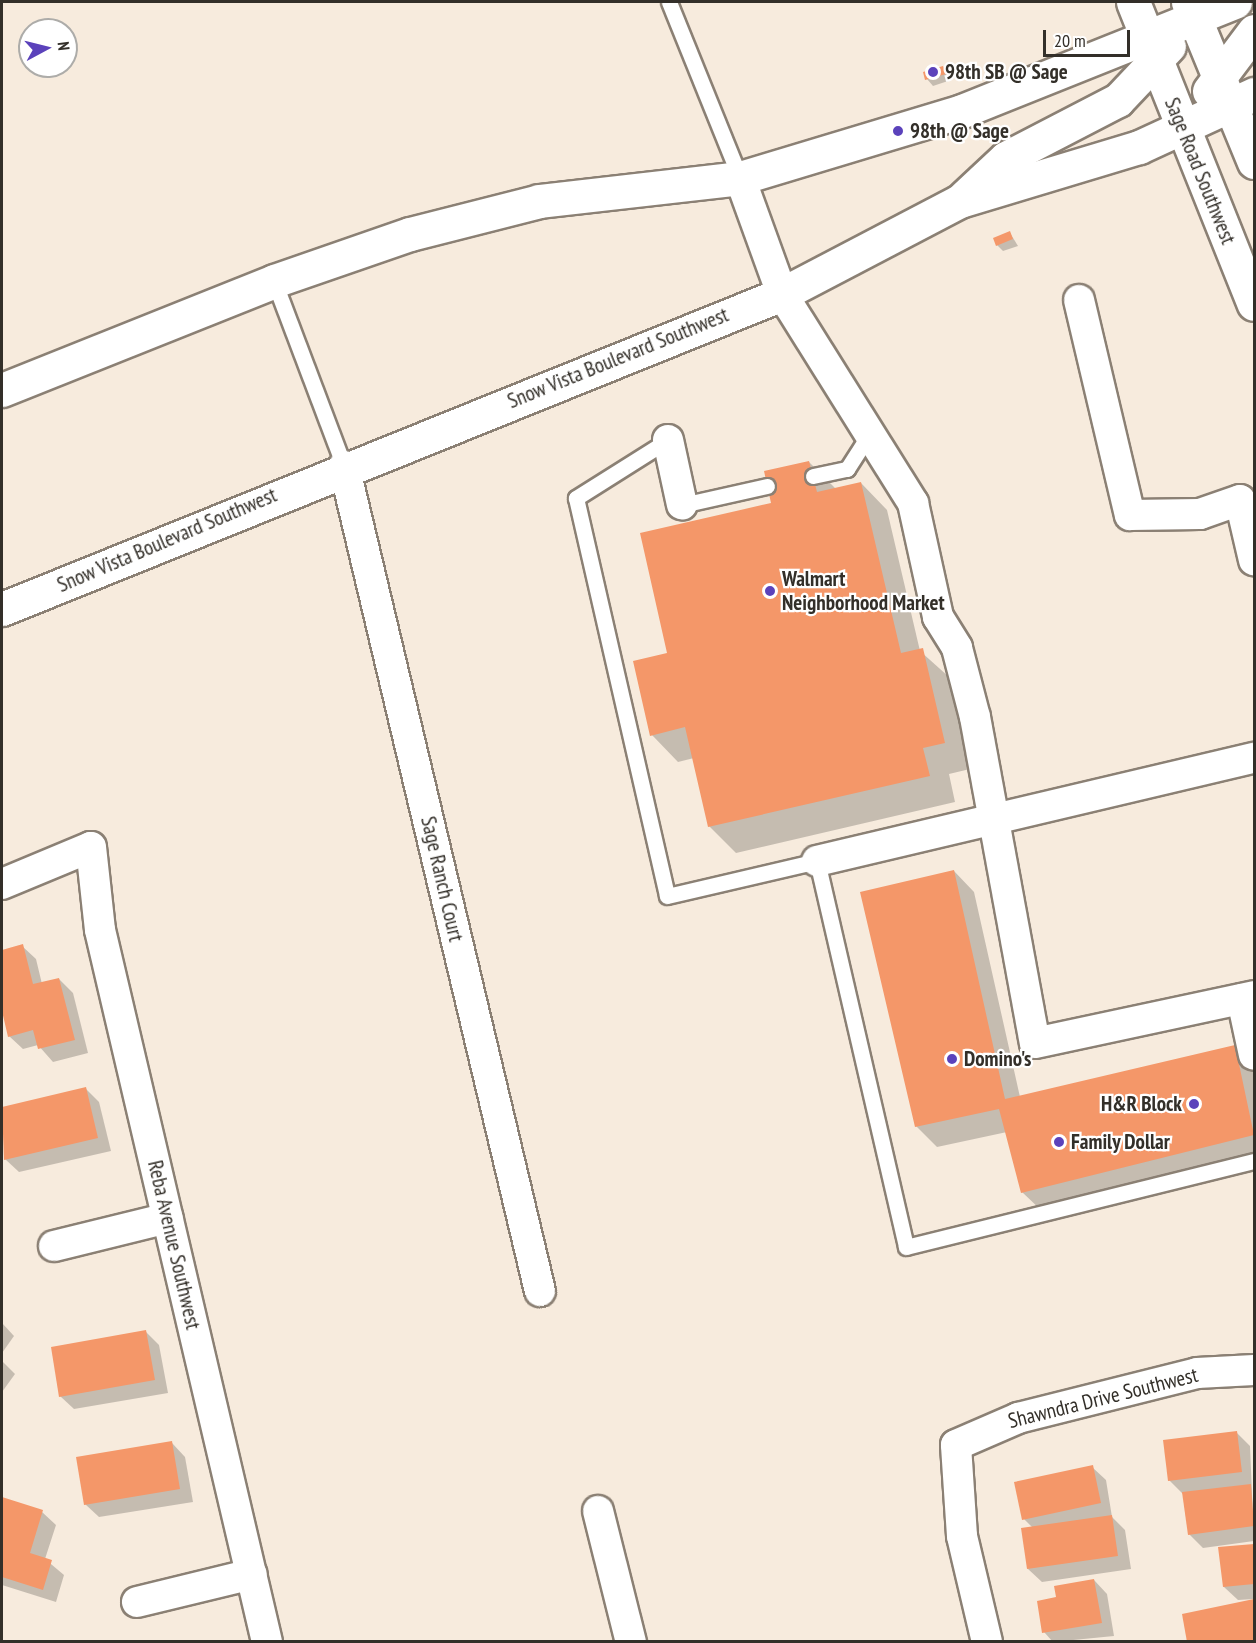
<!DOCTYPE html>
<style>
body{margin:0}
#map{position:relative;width:1256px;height:1643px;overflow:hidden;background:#f7ebdd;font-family:"PT Sans Narrow",sans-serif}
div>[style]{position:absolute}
.shadow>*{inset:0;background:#0003}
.building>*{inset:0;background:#f49769}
.roads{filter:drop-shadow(2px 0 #8b8074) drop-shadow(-2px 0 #8b8074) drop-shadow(0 2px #8b8074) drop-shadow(0 -2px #8b8074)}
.lane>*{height:15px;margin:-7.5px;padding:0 7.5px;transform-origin:7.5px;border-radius:7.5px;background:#fff}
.street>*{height:30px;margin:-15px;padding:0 15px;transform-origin:15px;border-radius:15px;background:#fff}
.secondary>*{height:33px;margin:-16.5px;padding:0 16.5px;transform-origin:16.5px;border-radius:16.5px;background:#fff}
.dots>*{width:16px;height:16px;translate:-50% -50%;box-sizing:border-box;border:3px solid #fff;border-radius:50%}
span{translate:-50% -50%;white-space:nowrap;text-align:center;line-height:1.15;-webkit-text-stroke:4.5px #fff;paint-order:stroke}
.poi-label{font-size:21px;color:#332f29;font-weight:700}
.left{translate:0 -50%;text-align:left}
.right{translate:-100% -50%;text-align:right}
.street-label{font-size:21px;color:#332f29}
.frame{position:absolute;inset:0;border:3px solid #332f29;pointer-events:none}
.north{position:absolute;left:18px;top:18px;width:60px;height:60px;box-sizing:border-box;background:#fff;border:2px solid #adaca9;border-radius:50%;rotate:83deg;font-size:16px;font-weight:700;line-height:24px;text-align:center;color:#332f29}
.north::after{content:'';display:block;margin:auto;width:21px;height:27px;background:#5b42bb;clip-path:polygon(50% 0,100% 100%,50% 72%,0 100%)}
.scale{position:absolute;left:1043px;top:30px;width:87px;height:27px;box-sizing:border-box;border:3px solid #332f29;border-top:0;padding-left:8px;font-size:18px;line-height:21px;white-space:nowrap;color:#332f29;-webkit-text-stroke:4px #fff;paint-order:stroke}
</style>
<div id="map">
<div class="shadow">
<div style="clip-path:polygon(943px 67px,951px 80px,933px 86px,927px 79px)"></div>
<div style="clip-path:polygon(1010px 233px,1018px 246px,1003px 251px,997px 245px)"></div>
<div style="clip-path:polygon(809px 462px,836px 489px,861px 483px,887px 510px,920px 651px,949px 677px,970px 769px,949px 774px,955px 802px,736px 853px,709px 826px,694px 758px,678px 762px,652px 735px,669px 654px,773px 504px)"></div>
<div style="clip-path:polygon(954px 871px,974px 892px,1020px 1097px,1234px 1047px,1254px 1067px,1254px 1160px,1043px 1212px,1022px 1192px,1007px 1132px,937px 1147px,916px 1126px)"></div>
<div style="clip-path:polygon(22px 946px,36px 959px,42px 984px,59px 979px,73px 993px,88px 1053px,53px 1062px,38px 1045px,23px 1049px,9px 1036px,2px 1005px,2px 951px)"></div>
<div style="clip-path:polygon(86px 1089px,99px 1102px,111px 1151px,19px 1172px,5px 1159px,2px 1108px)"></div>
<div style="clip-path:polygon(2px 1323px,14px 1336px,2px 1353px)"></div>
<div style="clip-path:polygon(146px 1332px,159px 1345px,168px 1393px,74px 1409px,60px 1396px)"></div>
<div style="clip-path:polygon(2px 1361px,15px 1374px,2px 1392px)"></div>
<div style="clip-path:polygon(1236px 1432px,1250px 1446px,1254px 1541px,1203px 1548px,1189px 1534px,1183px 1494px,1169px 1480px)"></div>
<div style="clip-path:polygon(172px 1443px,185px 1457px,193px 1502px,99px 1517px,85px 1504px)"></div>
<div style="clip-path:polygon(1092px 1467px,1106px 1480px,1112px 1517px,1125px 1530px,1131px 1569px,1042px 1582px,1028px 1569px,1033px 1528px,1024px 1519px)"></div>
<div style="clip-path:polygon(2px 1499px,42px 1512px,56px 1525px,45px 1559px,64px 1575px,56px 1602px,2px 1585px)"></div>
<div style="clip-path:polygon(1254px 1545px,1254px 1599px,1238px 1600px,1224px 1587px,1220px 1549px)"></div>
<div style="clip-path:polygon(1094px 1580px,1107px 1594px,1114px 1636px,1053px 1642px,1044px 1632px)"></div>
<div style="clip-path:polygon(1254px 1601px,1254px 1642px,1189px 1642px,1183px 1615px)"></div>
</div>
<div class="building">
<div style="clip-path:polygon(943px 66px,946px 74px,925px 80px,923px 72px)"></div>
<div style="clip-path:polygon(1010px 231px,1013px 239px,996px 246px,993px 238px)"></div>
<div style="clip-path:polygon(809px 461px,817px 492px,861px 482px,901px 653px,923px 648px,945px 743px,923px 748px,930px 776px,708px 827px,685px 727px,650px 736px,633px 661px,667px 653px,640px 533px,771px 503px,764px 471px)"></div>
<div style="clip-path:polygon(954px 870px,1005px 1099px,1235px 1045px,1254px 1135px,1021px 1193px,999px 1109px,915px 1127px,860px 892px)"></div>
<div style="clip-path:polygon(23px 944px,33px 984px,59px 978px,75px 1040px,38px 1049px,33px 1030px,8px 1037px,2px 1011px,2px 950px)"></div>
<div style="clip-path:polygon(86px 1087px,98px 1138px,4px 1160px,2px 1107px)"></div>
<div style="clip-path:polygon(146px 1330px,155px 1380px,59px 1397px,51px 1347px)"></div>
<div style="clip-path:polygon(1237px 1431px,1242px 1472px,1168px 1481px,1163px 1440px)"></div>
<div style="clip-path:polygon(172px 1441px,180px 1489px,84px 1505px,76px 1457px)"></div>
<div style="clip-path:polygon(1093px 1465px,1101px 1503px,1022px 1520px,1014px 1482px)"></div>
<div style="clip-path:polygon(1251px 1484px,1254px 1526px,1188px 1535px,1182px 1492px)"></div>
<div style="clip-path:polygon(2px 1497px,43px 1510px,30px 1553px,52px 1560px,43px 1590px,2px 1577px)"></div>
<div style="clip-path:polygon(1112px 1515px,1118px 1556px,1027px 1569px,1021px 1528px)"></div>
<div style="clip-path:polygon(1254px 1544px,1254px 1584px,1223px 1587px,1218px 1547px)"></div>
<div style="clip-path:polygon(1094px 1579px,1102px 1623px,1042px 1633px,1037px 1601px,1056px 1597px,1054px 1586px)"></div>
<div style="clip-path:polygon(1254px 1599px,1254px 1642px,1187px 1642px,1182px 1614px)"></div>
</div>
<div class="roads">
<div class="lane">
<div style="left:669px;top:2px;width:190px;rotate:68deg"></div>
<div style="left:274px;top:281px;width:198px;rotate:69.3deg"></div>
<div style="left:668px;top:440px;width:109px;rotate:147.8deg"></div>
<div style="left:576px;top:498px;width:408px;rotate:77.1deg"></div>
<div style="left:667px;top:896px;width:154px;rotate:-13.1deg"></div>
<div style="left:817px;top:861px;width:396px;rotate:77deg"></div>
<div style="left:906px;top:1247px;width:358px;rotate:-13.9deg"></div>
<div style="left:813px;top:476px;width:35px;rotate:-12deg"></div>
<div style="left:847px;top:469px;width:46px;rotate:-57.3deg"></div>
<div style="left:682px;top:505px;width:87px;rotate:-12.6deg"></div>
</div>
<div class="street">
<div style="left:740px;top:178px;width:123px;rotate:70.1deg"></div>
<div style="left:782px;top:294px;width:247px;rotate:57.9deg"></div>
<div style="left:913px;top:503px;width:117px;rotate:77.6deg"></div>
<div style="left:938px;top:617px;width:36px;rotate:58deg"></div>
<div style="left:957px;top:648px;width:71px;rotate:75.4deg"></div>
<div style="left:975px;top:717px;width:331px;rotate:79.6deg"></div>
<div style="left:1035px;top:1043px;width:224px;rotate:-12.1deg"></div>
<div style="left:1079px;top:300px;width:221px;rotate:76.7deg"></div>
<div style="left:1130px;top:515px;width:70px;rotate:-0.8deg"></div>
<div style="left:1200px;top:514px;width:42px;rotate:-19.3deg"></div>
<div style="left:1240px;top:500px;width:62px;rotate:76.9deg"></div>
<div style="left:668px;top:440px;width:66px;rotate:77.8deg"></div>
<div style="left:344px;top:466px;width:848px;rotate:76.64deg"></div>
<div style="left:817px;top:861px;width:449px;rotate:-13.3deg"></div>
<div style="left:2px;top:884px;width:96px;rotate:-22.6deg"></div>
<div style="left:91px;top:847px;width:83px;rotate:83.8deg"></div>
<div style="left:100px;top:930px;width:731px;rotate:76.8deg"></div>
<div style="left:1242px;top:999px;width:57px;rotate:77.9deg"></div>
<div style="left:54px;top:1246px;width:117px;rotate:-13.8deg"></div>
<div style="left:598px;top:1511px;width:135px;rotate:75.9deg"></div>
<div style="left:137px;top:1602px;width:118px;rotate:-13.7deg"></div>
<div style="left:987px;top:1642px;width:109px;rotate:-103.3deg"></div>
<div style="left:962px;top:1536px;width:91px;rotate:-93.8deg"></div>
<div style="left:956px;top:1445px;width:68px;rotate:-23.5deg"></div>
<div style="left:1018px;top:1418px;width:185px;rotate:-14.1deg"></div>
<div style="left:1197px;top:1373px;width:57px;rotate:-3deg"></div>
</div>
<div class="secondary">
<div style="left:1133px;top:2px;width:325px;rotate:68.2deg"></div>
<div style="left:1188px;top:2px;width:173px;rotate:67.6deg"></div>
<div style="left:1209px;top:91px;width:75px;rotate:-53.1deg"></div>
<div style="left:964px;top:197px;width:57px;rotate:-42.9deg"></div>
<div style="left:1006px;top:158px;width:126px;rotate:-27.4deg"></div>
<div style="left:1118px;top:100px;width:74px;rotate:-46.6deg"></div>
<div style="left:2px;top:390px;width:293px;rotate:-21.8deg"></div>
<div style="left:274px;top:281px;width:144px;rotate:-19.1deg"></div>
<div style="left:410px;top:234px;width:133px;rotate:-14.3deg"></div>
<div style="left:539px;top:201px;width:202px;rotate:-6.5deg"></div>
<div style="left:740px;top:178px;width:232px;rotate:-16.8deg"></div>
<div style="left:962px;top:111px;width:294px;rotate:-21.8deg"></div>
<div style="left:2px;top:609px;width:841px;rotate:-21.99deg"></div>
<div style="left:782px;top:294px;width:201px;rotate:-27.6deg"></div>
<div style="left:960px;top:201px;width:187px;rotate:-16.8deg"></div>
<div style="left:1139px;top:147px;width:127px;rotate:-24.7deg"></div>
</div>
</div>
<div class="dots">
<div style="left:933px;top:72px;background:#5b42bb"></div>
<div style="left:898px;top:131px;background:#5b42bb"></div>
<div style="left:770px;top:591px;background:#5b42bb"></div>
<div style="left:952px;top:1059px;background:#5b42bb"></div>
<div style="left:1194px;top:1104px;background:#5b42bb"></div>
<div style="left:1059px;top:1142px;background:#5b42bb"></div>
</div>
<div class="poi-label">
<span class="left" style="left:945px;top:72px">98th SB @ Sage</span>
<span class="left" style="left:910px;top:131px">98th @ Sage</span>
<span class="left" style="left:782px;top:591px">Walmart<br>Neighborhood Market</span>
<span class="left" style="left:964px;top:1059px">Domino's</span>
<span class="right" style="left:1182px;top:1104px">H&amp;R Block</span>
<span class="left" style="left:1071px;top:1142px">Family Dollar</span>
</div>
<div class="street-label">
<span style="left:1200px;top:171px;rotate:68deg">Sage Road Southwest</span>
<span style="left:618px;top:358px;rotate:-22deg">Snow Vista Boulevard Southwest</span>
<span style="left:167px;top:540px;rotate:-23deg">Snow Vista Boulevard Southwest</span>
<span style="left:442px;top:879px;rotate:77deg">Sage Ranch Court</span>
<span style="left:174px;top:1245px;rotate:77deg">Reba Avenue Southwest</span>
<span style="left:1103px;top:1398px;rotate:-14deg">Shawndra Drive Southwest</span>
</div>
<div class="frame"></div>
<div class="north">N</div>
<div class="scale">20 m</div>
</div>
